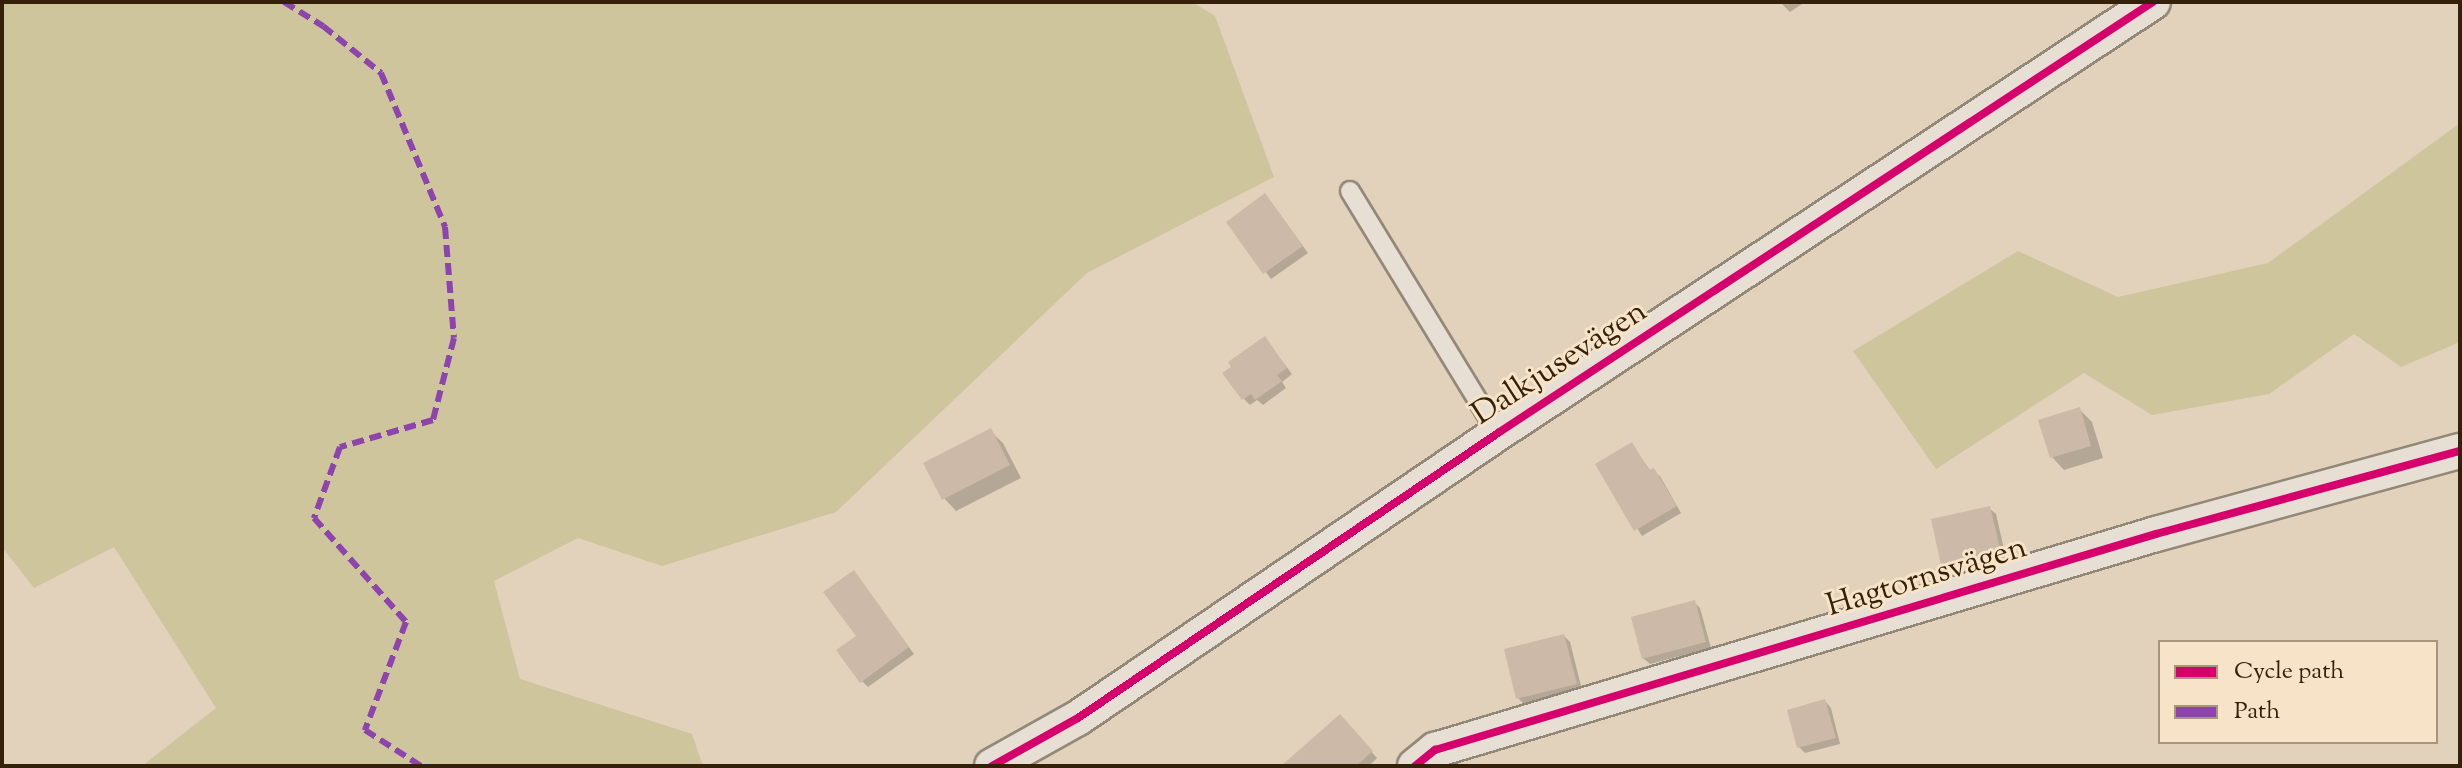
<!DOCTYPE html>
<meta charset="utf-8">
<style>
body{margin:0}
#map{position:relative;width:2462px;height:768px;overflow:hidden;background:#e2d1bb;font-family:"Sorts Mill Goudy",serif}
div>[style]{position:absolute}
.green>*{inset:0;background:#cfc59d}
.shadow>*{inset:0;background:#0003}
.building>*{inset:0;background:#cdb9a7}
.roads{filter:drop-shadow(2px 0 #938878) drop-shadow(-2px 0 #938878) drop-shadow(0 2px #938878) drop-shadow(0 -2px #938878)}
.service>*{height:18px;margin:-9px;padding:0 9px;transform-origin:9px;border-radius:9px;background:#e7dfd3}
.minor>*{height:34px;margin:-17px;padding:0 17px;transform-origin:17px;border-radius:17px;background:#e7dfd3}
.quiet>*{height:6px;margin-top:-3px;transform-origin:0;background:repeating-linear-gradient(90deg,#8e44ad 0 12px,transparent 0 18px)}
.cycleway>*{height:8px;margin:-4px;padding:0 4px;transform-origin:4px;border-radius:4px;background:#d6006c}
span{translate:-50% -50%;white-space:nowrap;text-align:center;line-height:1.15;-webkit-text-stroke:6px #f7e3c8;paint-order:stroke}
.street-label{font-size:32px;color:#352109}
.frame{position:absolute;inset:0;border:4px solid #352109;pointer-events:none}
.legend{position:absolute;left:2158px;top:640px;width:280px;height:104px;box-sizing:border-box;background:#f7e3c8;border:2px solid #a9957c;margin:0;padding:10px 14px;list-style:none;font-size:24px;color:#352109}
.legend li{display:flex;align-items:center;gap:16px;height:40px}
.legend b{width:40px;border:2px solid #a9957c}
</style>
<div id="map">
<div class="green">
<div style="clip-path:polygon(2px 2px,1192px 2px,1215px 16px,1274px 177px,1087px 273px,836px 512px,662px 566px,578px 538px,494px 581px,520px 679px,692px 734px,703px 766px,142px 766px,216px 708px,114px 547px,34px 588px,2px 547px)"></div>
<div style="clip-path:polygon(2460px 123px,2460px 342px,2401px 367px,2354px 334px,2269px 394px,2152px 415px,2084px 373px,1936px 469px,1853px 351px,2018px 251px,2118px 297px,2268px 263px)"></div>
</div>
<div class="shadow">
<div style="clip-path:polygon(1780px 2px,1805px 2px,1790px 12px)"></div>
<div style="clip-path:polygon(1271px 202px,1308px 253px,1271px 279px,1229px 223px)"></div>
<div style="clip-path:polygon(1265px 339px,1292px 374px,1282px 382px,1286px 388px,1263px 405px,1257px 400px,1250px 405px,1244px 399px)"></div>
<div style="clip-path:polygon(2079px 409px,2092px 422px,2103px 458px,2064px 470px,2052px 457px)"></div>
<div style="clip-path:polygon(990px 431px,1003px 443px,1021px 478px,956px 511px,944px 498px)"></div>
<div style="clip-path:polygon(1632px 444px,1651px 472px,1660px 476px,1681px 513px,1642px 536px,1598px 465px)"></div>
<div style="clip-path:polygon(1989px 508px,1996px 514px,2006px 558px,1949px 570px,1943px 564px)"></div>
<div style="clip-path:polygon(859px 579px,914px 654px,868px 687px,862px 681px)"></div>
<div style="clip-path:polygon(1694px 602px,1700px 608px,1711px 648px,1650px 664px,1643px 658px)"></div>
<div style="clip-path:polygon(1564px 636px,1570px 642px,1582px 690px,1524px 704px,1518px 698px)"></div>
<div style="clip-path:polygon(1825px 701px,1831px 708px,1840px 744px,1805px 753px,1799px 747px)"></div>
<div style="clip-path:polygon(1346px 723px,1377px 758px,1369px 766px,1307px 766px)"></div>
</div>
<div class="building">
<div style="clip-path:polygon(1265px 193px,1303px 246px,1263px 274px,1226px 222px)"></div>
<div style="clip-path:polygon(1265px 336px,1287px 368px,1277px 375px,1282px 381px,1255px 400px,1251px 394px,1242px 400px,1222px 373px,1231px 367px,1228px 362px)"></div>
<div style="clip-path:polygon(2080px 407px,2091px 446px,2050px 458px,2038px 420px)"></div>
<div style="clip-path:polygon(991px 428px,1010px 465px,942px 500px,923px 463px)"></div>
<div style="clip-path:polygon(1632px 442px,1649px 470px,1654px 468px,1677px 506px,1634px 531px,1595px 464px)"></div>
<div style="clip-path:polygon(1990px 506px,2001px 552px,1941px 565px,1931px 519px)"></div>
<div style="clip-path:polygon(854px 570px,909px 647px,860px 683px,836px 650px,856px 636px,823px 592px)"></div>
<div style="clip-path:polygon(1695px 600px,1706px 642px,1642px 659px,1631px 617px)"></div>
<div style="clip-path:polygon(1564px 634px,1577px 684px,1516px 699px,1504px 649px)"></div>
<div style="clip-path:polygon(1825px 699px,1836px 738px,1797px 748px,1787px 710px)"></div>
<div style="clip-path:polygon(1340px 714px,1373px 751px,1356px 766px,1281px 766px)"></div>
</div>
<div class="roads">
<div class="service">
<div style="left:1350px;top:191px;width:284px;rotate:58.6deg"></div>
</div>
<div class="minor">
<div style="left:992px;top:766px;width:98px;rotate:-29.2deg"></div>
<div style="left:1078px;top:718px;width:508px;rotate:-34.16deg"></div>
<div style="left:1498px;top:433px;width:784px;rotate:-33.35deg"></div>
<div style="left:1415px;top:766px;width:26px;rotate:-39deg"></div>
<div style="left:1435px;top:750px;width:753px;rotate:-16.68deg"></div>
<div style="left:2156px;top:534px;width:315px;rotate:-15.3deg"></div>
</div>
</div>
<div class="quiet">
<div style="left:284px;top:2px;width:46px;rotate:31.6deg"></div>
<div style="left:323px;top:26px;width:75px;rotate:39deg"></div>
<div style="left:381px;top:73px;width:167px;rotate:67.4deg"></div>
<div style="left:445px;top:227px;width:111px;rotate:85.4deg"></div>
<div style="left:454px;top:338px;width:85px;rotate:104.4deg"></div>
<div style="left:433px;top:420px;width:97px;rotate:163.8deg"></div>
<div style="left:340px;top:447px;width:76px;rotate:110.1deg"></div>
<div style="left:314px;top:518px;width:139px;rotate:48.5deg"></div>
<div style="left:406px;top:622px;width:116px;rotate:110.8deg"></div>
<div style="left:365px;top:730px;width:67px;rotate:32.7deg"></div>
</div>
<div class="cycleway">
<div style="left:992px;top:766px;width:98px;rotate:-29.2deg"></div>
<div style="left:1078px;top:718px;width:508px;rotate:-34.16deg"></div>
<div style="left:1498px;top:433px;width:784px;rotate:-33.35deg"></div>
<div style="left:1415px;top:766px;width:26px;rotate:-39deg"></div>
<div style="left:1435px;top:750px;width:753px;rotate:-16.68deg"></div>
<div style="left:2156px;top:534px;width:315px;rotate:-15.3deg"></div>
</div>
<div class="street-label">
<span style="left:1560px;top:364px;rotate:-33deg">Dalkjusevägen</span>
<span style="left:1927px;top:578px;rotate:-17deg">Hagtornsvägen</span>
</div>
<div class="frame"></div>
<ul class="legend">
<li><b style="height:10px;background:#d6006c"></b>Cycle path</li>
<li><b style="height:10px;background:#8e44ad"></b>Path</li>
</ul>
</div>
